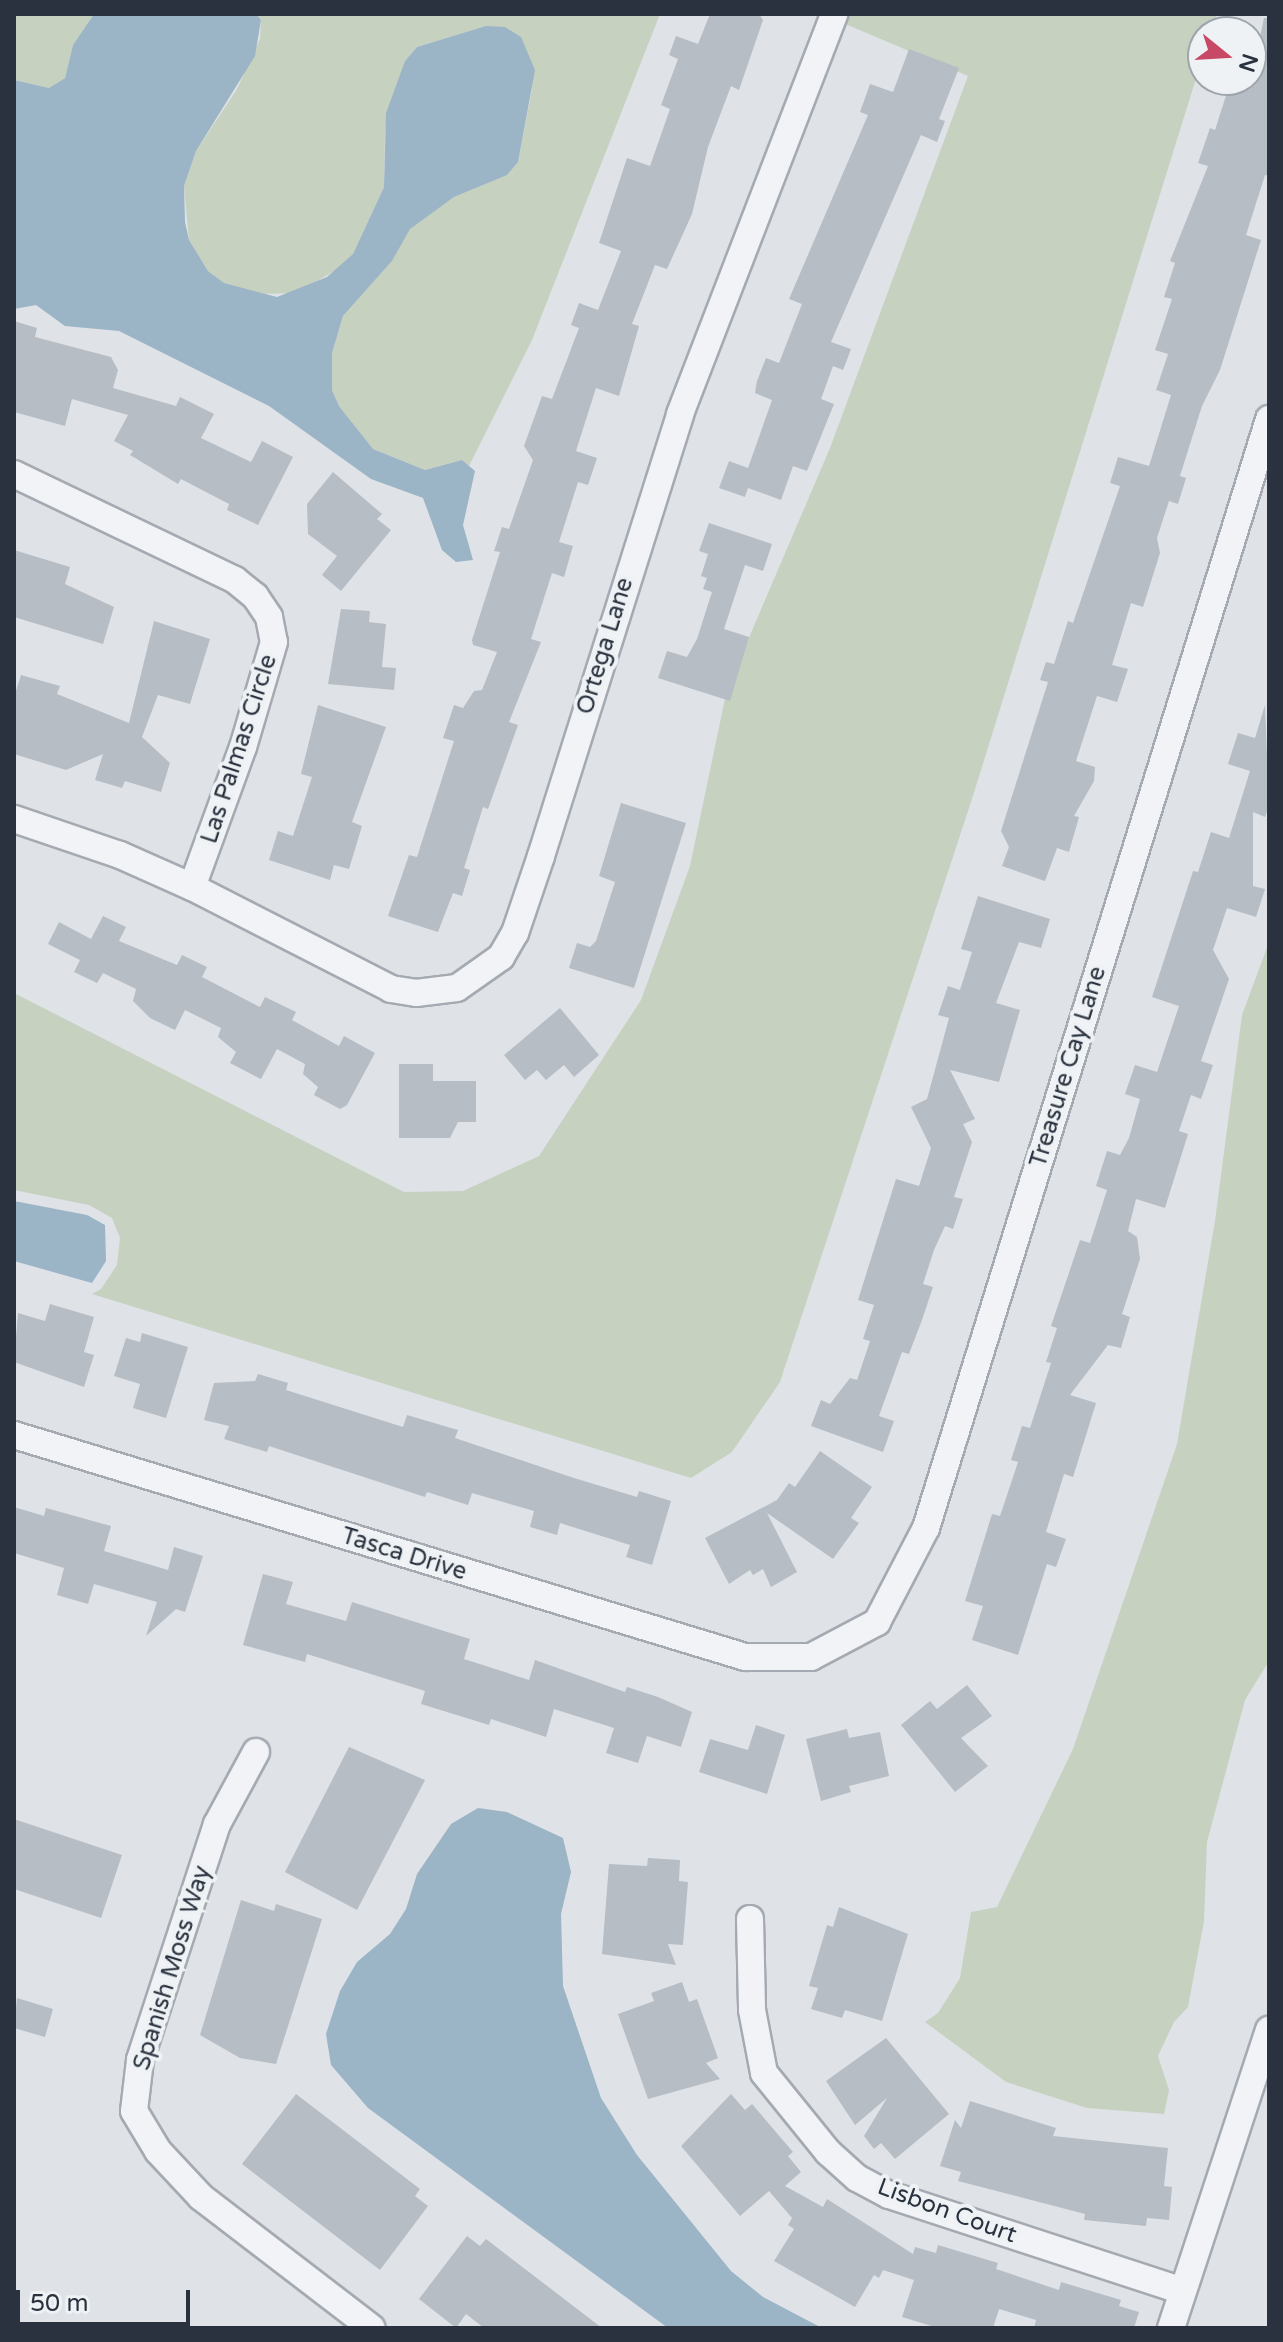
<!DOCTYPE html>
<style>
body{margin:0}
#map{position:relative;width:1283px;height:2342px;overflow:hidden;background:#dfe3e8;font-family:"Varela Round",sans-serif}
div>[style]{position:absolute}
.green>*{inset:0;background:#c6d1c0}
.water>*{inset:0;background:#9bb4c6}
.building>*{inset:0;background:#b6bdc4}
.roads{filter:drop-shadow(2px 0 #a5aab2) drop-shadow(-2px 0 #a5aab2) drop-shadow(0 2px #a5aab2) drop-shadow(0 -2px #a5aab2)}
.minor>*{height:26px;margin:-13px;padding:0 13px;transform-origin:13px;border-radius:13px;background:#f1f3f6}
span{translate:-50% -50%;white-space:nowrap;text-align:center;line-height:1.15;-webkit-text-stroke:8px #eef2f5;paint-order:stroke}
.street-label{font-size:24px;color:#29323e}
.frame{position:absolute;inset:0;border:16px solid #29323e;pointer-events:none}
.north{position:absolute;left:1187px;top:16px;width:80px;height:80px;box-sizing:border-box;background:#eef2f5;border:2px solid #9fa5ac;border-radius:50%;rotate:108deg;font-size:22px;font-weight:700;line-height:32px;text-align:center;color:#29323e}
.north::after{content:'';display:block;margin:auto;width:28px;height:36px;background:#c74966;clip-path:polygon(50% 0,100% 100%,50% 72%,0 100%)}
.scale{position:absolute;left:16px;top:2290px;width:174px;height:36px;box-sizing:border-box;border:4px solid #29323e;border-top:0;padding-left:10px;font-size:24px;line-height:28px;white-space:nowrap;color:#29323e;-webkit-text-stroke:6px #eef2f5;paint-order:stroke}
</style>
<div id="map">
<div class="green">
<div style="clip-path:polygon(14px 14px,94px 14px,73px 45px,65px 78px,49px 88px,14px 80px)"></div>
<div style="clip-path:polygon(256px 14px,660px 14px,532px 340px,469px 466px,462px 460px,425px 470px,373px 449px,339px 406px,332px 390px,332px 353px,343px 316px,392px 261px,410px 228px,454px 197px,506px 175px,518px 162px,532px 89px,487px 26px,417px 47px,405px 61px,385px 132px,384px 187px,353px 254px,342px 267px,295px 293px,259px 294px,224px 283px,208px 271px,189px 240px,184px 186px,196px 151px,237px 89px,260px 39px,261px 20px)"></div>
<div style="clip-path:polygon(846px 14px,1217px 14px,1211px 32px,1203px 32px,1203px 56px,972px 799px,780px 1382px,732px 1452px,691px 1478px,92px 1294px,101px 1289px,117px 1265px,120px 1238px,112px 1218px,89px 1205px,14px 1190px,14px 993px,404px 1192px,463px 1191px,539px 1156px,641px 1000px,690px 866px,727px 689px,830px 448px,968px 76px,843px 23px)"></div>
<div style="clip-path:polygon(1269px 942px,1269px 1661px,1245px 1700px,1207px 1842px,1204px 1921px,1188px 2007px,1174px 2022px,1158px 2056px,1169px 2090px,1164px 2114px,1087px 2108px,1006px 2082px,925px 2022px,938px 2013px,960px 1978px,971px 1912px,997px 1907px,1073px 1749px,1177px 1444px,1215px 1221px,1242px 1015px)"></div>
</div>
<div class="water">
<div style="clip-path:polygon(94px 14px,256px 14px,261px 20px,255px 56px,196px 151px,184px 186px,185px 222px,189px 240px,208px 271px,224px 283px,277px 297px,327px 277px,353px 254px,384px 187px,386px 113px,405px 61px,417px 47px,486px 26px,505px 27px,521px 37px,535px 70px,518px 162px,507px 175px,454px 197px,410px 229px,392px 261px,343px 316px,332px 353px,332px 390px,339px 406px,373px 449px,425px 470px,462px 460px,475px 471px,463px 525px,473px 560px,456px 562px,442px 550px,423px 498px,371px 479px,269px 406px,119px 331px,65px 326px,36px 305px,14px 309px,14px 80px,49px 88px,65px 78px,73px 45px)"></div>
<div style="clip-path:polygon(14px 1201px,87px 1215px,105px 1225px,106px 1261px,92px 1283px,14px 1261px)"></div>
<div style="clip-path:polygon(478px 1808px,507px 1812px,563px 1838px,571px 1872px,561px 1914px,563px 1986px,601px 2098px,637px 2155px,731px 2271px,763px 2297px,822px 2328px,668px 2328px,368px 2108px,331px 2065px,326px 2034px,340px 1991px,357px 1962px,390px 1934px,406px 1909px,417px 1874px,451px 1824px)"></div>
</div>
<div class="building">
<div style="clip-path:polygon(710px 14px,759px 14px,763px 20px,739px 90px,731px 86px,708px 147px,692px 214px,667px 269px,655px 265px,632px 324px,639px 326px,619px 396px,596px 388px,576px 451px,597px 458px,588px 485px,578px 482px,559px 542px,573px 546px,564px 577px,552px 573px,531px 639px,541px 642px,509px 722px,518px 725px,488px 809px,483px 807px,464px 868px,470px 870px,462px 896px,453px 893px,438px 932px,388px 916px,409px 855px,417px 857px,454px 741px,443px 738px,454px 705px,463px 708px,474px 691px,482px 690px,497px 652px,473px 645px,472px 640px,500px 552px,494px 551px,502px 527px,509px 529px,533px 460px,524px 446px,542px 396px,552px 399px,579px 328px,571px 325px,579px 303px,598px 310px,621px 251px,599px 243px,627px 158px,650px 166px,670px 109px,661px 105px,678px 59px,669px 55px,676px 36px,698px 44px)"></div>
<div style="clip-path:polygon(1264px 18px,1269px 18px,1269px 176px,1265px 175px,1246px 235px,1261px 240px,1220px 370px,1202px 406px,1180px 476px,1186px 478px,1178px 504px,1169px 501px,1157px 538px,1160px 553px,1143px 607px,1131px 603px,1112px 665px,1128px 669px,1117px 702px,1097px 696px,1076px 761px,1095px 767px,1094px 781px,1074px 816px,1079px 817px,1069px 852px,1057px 848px,1045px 881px,1002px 866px,1009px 847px,1001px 831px,1048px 682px,1040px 680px,1046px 662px,1054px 664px,1068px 621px,1073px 623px,1120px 486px,1110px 483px,1118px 457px,1149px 466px,1171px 395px,1156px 390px,1168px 354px,1155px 350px,1172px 299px,1164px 297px,1175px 263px,1170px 261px,1208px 166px,1198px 163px,1210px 128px,1215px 130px,1231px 80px,1251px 80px)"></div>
<div style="clip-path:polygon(909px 49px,959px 68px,939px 119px,945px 121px,937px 142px,921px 135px,831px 342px,851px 349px,843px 370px,833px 366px,821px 399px,834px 404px,807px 471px,793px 466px,781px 500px,748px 488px,745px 497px,719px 488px,729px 461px,748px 468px,772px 400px,755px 393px,757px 381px,766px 358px,779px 363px,802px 304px,789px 299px,868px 115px,860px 112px,870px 84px,893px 92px)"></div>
<div style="clip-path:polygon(14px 321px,37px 328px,35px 337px,111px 357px,118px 370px,113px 388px,176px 406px,180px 397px,214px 414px,201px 438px,251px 462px,262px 441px,293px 457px,258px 525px,227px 510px,229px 504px,181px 479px,178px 484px,130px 455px,133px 451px,114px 441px,128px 415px,72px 399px,65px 426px,14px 412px)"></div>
<div style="clip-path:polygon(333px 472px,382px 514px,377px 519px,391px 530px,341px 591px,322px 575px,337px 556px,308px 534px,307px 504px)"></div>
<div style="clip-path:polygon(709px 523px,772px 544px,763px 571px,745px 565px,724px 629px,749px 637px,730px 701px,658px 678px,667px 651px,687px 657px,697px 639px,712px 592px,703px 589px,707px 578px,701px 576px,708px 554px,699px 551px)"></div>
<div style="clip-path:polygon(14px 550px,70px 567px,65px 584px,114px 607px,103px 644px,14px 617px)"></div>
<div style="clip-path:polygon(341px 609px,370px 611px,369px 622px,386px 624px,382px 667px,396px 668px,394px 690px,328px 684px)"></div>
<div style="clip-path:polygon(154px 621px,210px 639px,190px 704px,158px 695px,142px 737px,170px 763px,161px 792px,125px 781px,122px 788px,95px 780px,103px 754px,66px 770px,14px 754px,14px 697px,21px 675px,60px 686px,57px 694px,129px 723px)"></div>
<div style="clip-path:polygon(318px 705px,386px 727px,352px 822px,362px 826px,349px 869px,334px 865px,330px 880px,269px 860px,278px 831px,293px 836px,312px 777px,301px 774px)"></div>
<div style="clip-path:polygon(1265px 705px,1269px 806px,1265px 817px,1253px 812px,1253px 886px,1265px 889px,1256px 917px,1227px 908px,1213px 950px,1229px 979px,1201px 1061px,1213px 1065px,1201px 1099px,1191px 1095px,1179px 1131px,1188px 1134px,1165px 1208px,1136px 1199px,1128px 1231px,1137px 1237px,1140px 1259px,1122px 1314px,1130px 1317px,1121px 1348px,1108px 1345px,1070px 1395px,1096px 1403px,1073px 1477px,1064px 1474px,1046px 1532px,1066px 1539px,1056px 1567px,1047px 1564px,1018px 1655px,972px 1640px,983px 1606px,965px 1601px,992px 1514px,1000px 1516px,1018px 1462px,1011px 1460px,1022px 1426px,1030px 1428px,1051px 1363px,1046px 1362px,1057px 1328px,1051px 1326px,1080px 1240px,1090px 1243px,1107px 1190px,1096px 1186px,1107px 1151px,1120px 1155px,1129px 1138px,1140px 1099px,1125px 1094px,1135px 1065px,1157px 1072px,1179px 1006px,1152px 997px,1193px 871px,1198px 872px,1211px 832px,1229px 838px,1250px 771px,1228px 764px,1238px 733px,1255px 738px)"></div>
<div style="clip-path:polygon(621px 803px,686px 823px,634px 988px,569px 968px,577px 943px,590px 947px,596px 941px,615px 882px,599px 876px)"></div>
<div style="clip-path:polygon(978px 896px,1050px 919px,1041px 948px,1019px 942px,996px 1003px,1020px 1010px,999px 1082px,950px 1070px,975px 1119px,963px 1124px,972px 1142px,954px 1197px,963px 1199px,953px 1229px,945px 1226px,934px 1250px,923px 1284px,933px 1287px,922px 1320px,909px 1354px,902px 1352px,879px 1416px,894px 1421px,883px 1452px,811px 1426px,821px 1400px,830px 1404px,850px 1378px,857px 1380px,870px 1341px,863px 1339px,874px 1305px,858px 1300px,896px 1179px,919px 1186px,931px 1148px,911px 1107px,927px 1099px,949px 1018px,938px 1015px,948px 986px,960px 990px,972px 952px,961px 949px)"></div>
<div style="clip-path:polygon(103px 916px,126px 927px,119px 941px,177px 965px,182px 955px,207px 967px,202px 977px,260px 1007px,265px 997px,296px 1012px,292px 1020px,339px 1046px,344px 1036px,375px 1053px,347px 1105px,340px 1109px,314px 1095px,318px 1087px,303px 1074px,305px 1064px,277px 1049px,261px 1079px,230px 1063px,236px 1052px,218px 1037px,221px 1028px,185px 1010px,175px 1030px,150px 1018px,133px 1001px,136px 989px,103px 973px,97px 983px,74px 972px,80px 960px,48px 944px,59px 922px,91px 939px)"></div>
<div style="clip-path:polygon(560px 1008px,599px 1055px,574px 1077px,564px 1065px,546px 1080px,537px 1070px,525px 1080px,504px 1055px)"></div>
<div style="clip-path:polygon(399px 1064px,433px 1064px,433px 1081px,476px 1081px,476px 1122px,458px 1122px,450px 1138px,399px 1138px)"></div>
<div style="clip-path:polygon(50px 1304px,94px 1317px,84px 1352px,94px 1355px,84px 1387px,14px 1362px,18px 1313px,45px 1321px)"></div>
<div style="clip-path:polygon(142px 1333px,188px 1347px,166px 1418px,133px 1408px,140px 1384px,114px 1376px,126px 1338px,140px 1342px)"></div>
<div style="clip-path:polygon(258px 1374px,288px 1383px,286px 1390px,403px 1427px,407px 1415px,458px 1430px,455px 1438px,574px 1478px,637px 1497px,639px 1491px,671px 1501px,652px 1565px,626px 1557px,630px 1545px,560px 1523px,557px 1535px,530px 1527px,534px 1511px,472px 1493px,468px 1505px,427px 1492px,425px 1497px,269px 1446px,267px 1452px,224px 1439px,229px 1426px,204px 1420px,214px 1383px,255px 1381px)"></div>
<div style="clip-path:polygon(820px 1451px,872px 1487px,851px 1518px,859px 1523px,833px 1559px,767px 1513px,797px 1572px,771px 1587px,763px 1569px,753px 1575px,750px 1570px,729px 1584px,705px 1538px,777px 1500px,789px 1483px,795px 1487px)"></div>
<div style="clip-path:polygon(14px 1507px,44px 1516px,46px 1508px,111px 1526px,104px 1551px,168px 1570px,174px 1547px,203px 1556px,185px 1612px,176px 1609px,146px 1636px,157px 1602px,94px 1584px,88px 1604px,57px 1595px,64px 1568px,14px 1553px)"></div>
<div style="clip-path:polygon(263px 1574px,293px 1582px,286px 1604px,346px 1621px,352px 1602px,444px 1631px,470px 1639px,464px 1659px,529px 1680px,535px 1660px,625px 1692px,627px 1687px,658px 1697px,692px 1712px,681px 1747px,647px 1736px,638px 1763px,606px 1753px,614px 1728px,554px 1709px,546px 1737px,491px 1719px,489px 1725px,421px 1704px,425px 1691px,307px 1654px,305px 1662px,243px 1645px)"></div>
<div style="clip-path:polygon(967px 1685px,992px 1716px,961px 1738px,988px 1766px,955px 1792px,901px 1725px,930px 1701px,937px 1709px)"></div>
<div style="clip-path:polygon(756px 1725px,785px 1735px,767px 1794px,699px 1772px,710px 1739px,748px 1750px)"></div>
<div style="clip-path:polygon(847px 1729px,849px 1738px,880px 1732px,889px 1776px,849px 1786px,851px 1792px,821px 1801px,806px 1739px)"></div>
<div style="clip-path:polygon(349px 1747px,425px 1780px,357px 1910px,285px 1872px)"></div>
<div style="clip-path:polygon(14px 1819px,122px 1855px,101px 1918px,14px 1889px)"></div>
<div style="clip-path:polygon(648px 1858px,680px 1860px,679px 1881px,688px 1882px,683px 1945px,668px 1944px,676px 1965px,602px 1954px,609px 1864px,647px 1866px)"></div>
<div style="clip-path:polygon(241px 1900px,274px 1911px,276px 1904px,322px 1919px,276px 2064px,240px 2058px,200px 2035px)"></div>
<div style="clip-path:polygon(839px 1907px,908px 1934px,882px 2021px,845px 2010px,842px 2018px,811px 2009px,818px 1988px,809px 1986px,827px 1925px,833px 1927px)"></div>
<div style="clip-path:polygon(682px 1982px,689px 2002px,697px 1999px,718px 2058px,706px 2063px,720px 2079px,648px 2099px,618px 2014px,654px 2001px,651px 1993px)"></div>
<div style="clip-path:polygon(17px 1998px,53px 2009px,45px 2037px,14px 2028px)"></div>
<div style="clip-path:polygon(886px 2038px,949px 2114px,895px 2159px,881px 2143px,874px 2149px,864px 2136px,887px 2098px,855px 2125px,826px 2081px)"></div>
<div style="clip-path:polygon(296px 2094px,420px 2189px,415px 2196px,428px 2206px,380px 2270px,242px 2164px)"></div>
<div style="clip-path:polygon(731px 2094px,745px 2110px,752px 2104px,793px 2152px,788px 2156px,801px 2172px,785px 2186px,823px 2207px,827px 2199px,913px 2254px,915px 2247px,936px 2253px,938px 2245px,998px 2263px,996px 2269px,1059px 2290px,1061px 2282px,1121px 2300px,1119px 2306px,1139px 2312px,1134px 2328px,1034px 2328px,1036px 2320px,999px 2309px,993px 2328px,938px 2328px,902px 2317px,914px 2280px,883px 2270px,879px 2278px,874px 2275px,855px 2307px,774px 2261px,794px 2229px,788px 2225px,792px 2218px,769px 2191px,740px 2216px,681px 2146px)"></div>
<div style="clip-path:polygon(970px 2101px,1056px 2128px,1053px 2136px,1168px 2148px,1164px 2186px,1172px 2187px,1169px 2220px,1147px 2218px,1146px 2226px,1084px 2220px,1085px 2214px,958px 2181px,961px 2172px,940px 2166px,955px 2120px,961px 2128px)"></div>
<div style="clip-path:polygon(467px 2236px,480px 2246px,486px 2239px,602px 2328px,484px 2328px,466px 2314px,456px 2328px,419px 2299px)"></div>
</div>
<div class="roads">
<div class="minor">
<div style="left:14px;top:474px;width:245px;rotate:25.6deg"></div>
<div style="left:235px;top:580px;width:26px;rotate:39deg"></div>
<div style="left:255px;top:596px;width:25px;rotate:56deg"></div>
<div style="left:269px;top:617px;width:25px;rotate:79deg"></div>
<div style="left:274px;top:642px;width:109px;rotate:106.4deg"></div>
<div style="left:243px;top:747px;width:149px;rotate:110deg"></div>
<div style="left:192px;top:887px;width:79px;rotate:-156deg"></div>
<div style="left:120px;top:855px;width:112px;rotate:-161.2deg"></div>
<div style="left:192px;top:887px;width:224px;rotate:27.1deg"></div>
<div style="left:391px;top:989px;width:25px;rotate:9deg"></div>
<div style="left:416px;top:993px;width:41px;rotate:-7deg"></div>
<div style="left:457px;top:988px;width:54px;rotate:-35.2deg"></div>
<div style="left:501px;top:957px;width:28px;rotate:-60deg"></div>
<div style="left:515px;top:933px;width:81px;rotate:-71.3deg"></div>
<div style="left:541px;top:856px;width:463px;rotate:-72.5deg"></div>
<div style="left:680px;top:414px;width:429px;rotate:-68.9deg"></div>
<div style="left:14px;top:1435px;width:764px;rotate:16.89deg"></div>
<div style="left:745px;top:1657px;width:66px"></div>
<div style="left:811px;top:1657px;width:75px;rotate:-27.9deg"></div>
<div style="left:877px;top:1622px;width:106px;rotate:-62.5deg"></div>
<div style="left:926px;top:1528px;width:1161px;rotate:-72.81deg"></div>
<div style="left:256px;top:1752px;width:82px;rotate:118.4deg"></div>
<div style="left:217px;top:1824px;width:248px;rotate:108.1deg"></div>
<div style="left:140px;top:2060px;width:51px;rotate:96.7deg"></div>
<div style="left:134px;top:2111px;width:47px;rotate:59deg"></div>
<div style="left:158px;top:2151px;width:63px;rotate:46.9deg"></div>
<div style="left:201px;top:2197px;width:215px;rotate:37.5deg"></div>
<div style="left:750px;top:1919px;width:91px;rotate:88.7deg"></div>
<div style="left:752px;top:2010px;width:64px;rotate:79.2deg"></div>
<div style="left:764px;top:2073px;width:102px;rotate:51deg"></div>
<div style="left:828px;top:2152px;width:39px;rotate:42deg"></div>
<div style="left:857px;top:2178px;width:36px;rotate:28deg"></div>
<div style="left:889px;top:2195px;width:308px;rotate:18.1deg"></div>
<div style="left:1171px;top:2328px;width:314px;rotate:-71.8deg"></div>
</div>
</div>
<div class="street-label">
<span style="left:605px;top:646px;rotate:-73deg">Ortega Lane</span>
<span style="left:239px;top:749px;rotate:-72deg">Las Palmas Circle</span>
<span style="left:1068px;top:1067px;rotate:-73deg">Treasure Cay Lane</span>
<span style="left:404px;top:1554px;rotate:17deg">Tasca Drive</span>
<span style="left:172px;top:1968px;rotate:-73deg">Spanish Moss Way</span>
<span style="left:947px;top:2211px;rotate:20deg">Lisbon Court</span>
</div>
<div class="frame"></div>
<div class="north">N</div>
<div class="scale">50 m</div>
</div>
